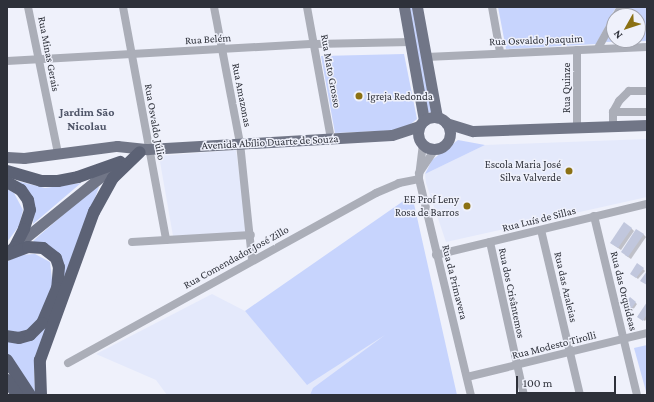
<!DOCTYPE html>
<meta charset="utf-8">
<style>
body{margin:0}
#map{position:relative;width:654px;height:402px;overflow:hidden;background:#eff1fb;font-family:"Crimson Pro",serif}
div>[style]{position:absolute}
.built>*{inset:0;background:#e4e9fb}
.green>*{inset:0;background:#c7d4fd}
.shadow>*{inset:0;background:#0003}
.building>*{inset:0;background:#c1c7dd}
.minor>*{height:8px;margin:-4px;padding:0 4px;transform-origin:4px;border-radius:4px;background:#abaeb8}
.major>*{height:11px;margin:-5.5px;padding:0 5.5px;transform-origin:5.5px;border-radius:5.5px;background:#717687}
.major>.ring{margin:-5.5px;padding:0;box-sizing:content-box;background:none;border:11px solid #717687;border-radius:50%}
.highway>*{height:12px;margin:-6px;padding:0 6px;transform-origin:6px;border-radius:6px;background:#5c6275}
.dots>*{width:11px;height:11px;translate:-50% -50%;box-sizing:border-box;border:2px solid #eff1fb;border-radius:50%}
span{translate:-50% -50%;white-space:nowrap;text-align:center;line-height:1.15;-webkit-text-stroke:3px #eff1fb;paint-order:stroke}
.street-label{font-size:11px;color:#2e313a}
.poi-label{font-size:11px;color:#2e313a}
.left{translate:0 -50%;text-align:left}
.right{translate:-100% -50%;text-align:right}
.neighbourhood-label{font-size:12px;color:#4f5568;font-weight:700}
.frame{position:absolute;inset:0;border:8px solid #2e313a;pointer-events:none}
.north{position:absolute;left:606px;top:8px;width:40px;height:40px;box-sizing:border-box;background:#eff1fb;border:1px solid #a2a4ae;border-radius:50%;rotate:231deg;font-size:11px;font-weight:700;line-height:16px;text-align:center;color:#2e313a}
.north::after{content:'';display:block;margin:auto;width:14px;height:18px;background:#8b7114;clip-path:polygon(50% 0,100% 100%,50% 72%,0 100%)}
.scale{position:absolute;left:516px;top:376px;width:100px;height:18px;box-sizing:border-box;border:2px solid #2e313a;border-top:0;padding-left:5px;font-size:12px;line-height:14px;white-space:nowrap;color:#2e313a;-webkit-text-stroke:3px #eff1fb;paint-order:stroke}
</style>
<div id="map">
<div class="built">
<div style="clip-path:polygon(647px 139px,647px 197px,446px 242px,426px 183px,425px 174px,485px 145px)"></div>
<div style="clip-path:polygon(236px 150px,247px 233px,173px 236px,159px 156px)"></div>
<div style="clip-path:polygon(212px 294px,245px 311px,307px 384px,385px 334px,414px 395px,167px 395px,156px 380px,96px 354px)"></div>
</div>
<div class="green">
<div style="clip-path:polygon(407px 7px,416px 7px,435px 113px,425px 112px)"></div>
<div style="clip-path:polygon(498px 7px,616px 7px,596px 44px,506px 49px)"></div>
<div style="clip-path:polygon(624px 7px,647px 7px,647px 41px,604px 42px,614px 25px,614px 40px,638px 40px,638px 16px,619px 16px)"></div>
<div style="clip-path:polygon(404px 54px,417px 119px,403px 130px,335px 133px,321px 56px)"></div>
<div style="clip-path:polygon(458px 140px,485px 145px,425px 174px,432px 160px)"></div>
<div style="clip-path:polygon(17px 181px,45px 188px,81px 183px,33px 224px,34px 213px)"></div>
<div style="clip-path:polygon(96px 186px,99px 187px,65px 279px,62px 267px,33px 241px)"></div>
<div style="clip-path:polygon(7px 189px,14px 193px,23px 210px,19px 226px,7px 242px)"></div>
<div style="clip-path:polygon(412px 195px,457px 395px,310px 395px,313px 388px,385px 335px,307px 385px,245px 311px)"></div>
<div style="clip-path:polygon(35px 254px,50px 262px,53px 288px,39px 322px,28px 333px,7px 331px,7px 262px,18px 255px)"></div>
<div style="clip-path:polygon(47px 326px,34px 367px,35px 393px,7px 353px,7px 342px,31px 341px)"></div>
<div style="clip-path:polygon(647px 345px,647px 395px,634px 348px)"></div>
</div>
<div class="shadow">
<div style="clip-path:polygon(631px 228px,634px 231px,621px 250px,611px 243px)"></div>
<div style="clip-path:polygon(643px 234px,646px 237px,631px 259px,625px 255px)"></div>
<div style="clip-path:polygon(643px 269px,645px 271px,638px 279px,633px 275px)"></div>
<div style="clip-path:polygon(630px 298px,637px 304px,631px 313px,625px 308px)"></div>
<div style="clip-path:polygon(647px 304px,647px 318px,645px 321px,640px 318px)"></div>
</div>
<div class="building">
<div style="clip-path:polygon(624px 222px,632px 228px,618px 248px,610px 243px)"></div>
<div style="clip-path:polygon(636px 229px,644px 234px,628px 257px,621px 252px)"></div>
<div style="clip-path:polygon(637px 263px,644px 268px,636px 278px,630px 274px)"></div>
<div style="clip-path:polygon(647px 271px,647px 285px,640px 281px)"></div>
<div style="clip-path:polygon(630px 297px,636px 302px,629px 312px,622px 307px)"></div>
<div style="clip-path:polygon(647px 302px,647px 314px,643px 321px,637px 317px)"></div>
</div>
<div class="minor">
<div style="left:28px;top:7px;width:149px;rotate:78.4deg"></div>
<div style="left:123px;top:7px;width:237px;rotate:79.5deg"></div>
<div style="left:214px;top:7px;width:138px;rotate:79.2deg"></div>
<div style="left:240px;top:143px;width:118px;rotate:84.1deg"></div>
<div style="left:307px;top:7px;width:134px;rotate:79.7deg"></div>
<div style="left:492px;top:7px;width:46px;rotate:79.9deg"></div>
<div style="left:616px;top:16px;width:10px;rotate:-61deg"></div>
<div style="left:598px;top:48px;width:33px;rotate:-61deg"></div>
<div style="left:577px;top:50px;width:77px;rotate:90deg"></div>
<div style="left:426px;top:57px;width:221px;rotate:-2.6deg"></div>
<div style="left:7px;top:61px;width:308px;rotate:-3.2deg"></div>
<div style="left:315px;top:44px;width:96px;rotate:-1.2deg"></div>
<div style="left:613px;top:112px;width:34px"></div>
<div style="left:613px;top:126px;width:14px;rotate:-90deg"></div>
<div style="left:613px;top:112px;width:13px;rotate:-61deg"></div>
<div style="left:619px;top:101px;width:14px;rotate:-45deg"></div>
<div style="left:629px;top:91px;width:18px"></div>
<div style="left:423px;top:144px;width:35px;rotate:97deg"></div>
<div style="left:419px;top:179px;width:222px;rotate:76.5deg"></div>
<div style="left:419px;top:173px;width:30px;rotate:-56deg"></div>
<div style="left:594px;top:216px;width:184px;rotate:76.5deg"></div>
<div style="left:541px;top:230px;width:170px;rotate:76.7deg"></div>
<div style="left:132px;top:242px;width:119px;rotate:-3.4deg"></div>
<div style="left:490px;top:242px;width:157px;rotate:77.5deg"></div>
<div style="left:436px;top:255px;width:217px;rotate:-13.6deg"></div>
<div style="left:68px;top:363px;width:352px;rotate:-28.9deg"></div>
<div style="left:376px;top:193px;width:25px;rotate:-23deg"></div>
<div style="left:399px;top:183px;width:20px;rotate:-11deg"></div>
<div style="left:467px;top:377px;width:185px;rotate:-13.7deg"></div>
</div>
<div class="major">
<div style="left:404px;top:7px;width:115px;rotate:80deg"></div>
<div style="left:417px;top:7px;width:112px;rotate:79.7deg"></div>
<div class="ring" style="left:418px;top:117px;width:21px;height:21px"></div>
<div style="left:446px;top:123px;width:28px;rotate:17deg"></div>
<div style="left:473px;top:131px;width:174px;rotate:-2deg"></div>
<div style="left:7px;top:157px;width:17px;rotate:3deg"></div>
<div style="left:24px;top:158px;width:94px;rotate:-7.4deg"></div>
<div style="left:117px;top:146px;width:31px;rotate:6deg"></div>
<div style="left:148px;top:149px;width:244px;rotate:-3.3deg"></div>
<div style="left:392px;top:135px;width:28px;rotate:-18deg"></div>
<div style="left:15px;top:246px;width:127px;rotate:-38.9deg"></div>
</div>
<div class="highway">
<div style="left:7px;top:171px;width:35px;rotate:16deg"></div>
<div style="left:41px;top:181px;width:17px"></div>
<div style="left:58px;top:181px;width:20px;rotate:-11deg"></div>
<div style="left:78px;top:177px;width:45px;rotate:-19.7deg"></div>
<div style="left:7px;top:182px;width:16px;rotate:30deg"></div>
<div style="left:21px;top:190px;width:12px;rotate:55deg"></div>
<div style="left:28px;top:200px;width:10px;rotate:79deg"></div>
<div style="left:30px;top:210px;width:20px;rotate:108deg"></div>
<div style="left:24px;top:229px;width:20px;rotate:117deg"></div>
<div style="left:15px;top:247px;width:9px;rotate:139deg"></div>
<div style="left:7px;top:255px;width:22px;rotate:-21deg"></div>
<div style="left:28px;top:247px;width:15px;rotate:4deg"></div>
<div style="left:43px;top:248px;width:16px;rotate:38deg"></div>
<div style="left:56px;top:258px;width:9px;rotate:72deg"></div>
<div style="left:59px;top:267px;width:21px;rotate:95deg"></div>
<div style="left:57px;top:288px;width:38px;rotate:113deg"></div>
<div style="left:42px;top:323px;width:17px;rotate:135deg"></div>
<div style="left:30px;top:335px;width:11px;rotate:165deg"></div>
<div style="left:19px;top:338px;width:12px;rotate:-171deg"></div>
<div style="left:7px;top:360px;width:42px;rotate:56.7deg"></div>
<div style="left:7px;top:380px;width:18px;rotate:56deg"></div>
<div style="left:41px;top:395px;width:35px;rotate:-92deg"></div>
<div style="left:40px;top:360px;width:158px;rotate:-70deg"></div>
<div style="left:94px;top:212px;width:39px;rotate:-61deg"></div>
<div style="left:113px;top:178px;width:37px;rotate:-44deg"></div>
</div>
<div class="dots">
<div style="left:359px;top:96px;background:#8b7114"></div>
<div style="left:569px;top:171px;background:#8b7114"></div>
<div style="left:467px;top:206px;background:#8b7114"></div>
</div>
<div class="street-label">
<span style="left:208px;top:39px;rotate:-4deg">Rua Belém</span>
<span style="left:536px;top:40px;rotate:-2deg">Rua Osvaldo Joaquim</span>
<span style="left:49px;top:54px;rotate:79deg">Rua Minas Gerais</span>
<span style="left:331px;top:71px;rotate:80deg">Rua Mato Grosso</span>
<span style="left:566px;top:88px;rotate:-90deg">Rua Quinze</span>
<span style="left:242px;top:95px;rotate:79deg">Rua Amazonas</span>
<span style="left:155px;top:122px;rotate:80deg">Rua Osvaldo Júlio</span>
<span style="left:270px;top:142px;rotate:-3deg">Avenida Abílio Duarte de Souza</span>
<span style="left:539px;top:219px;rotate:-14deg">Rua Luís de Sillas</span>
<span style="left:236px;top:257px;rotate:-29deg">Rua Comendador José Zillo</span>
<span style="left:455px;top:282px;rotate:76deg">Rua da Primavera</span>
<span style="left:566px;top:287px;rotate:77deg">Rua das Azaleias</span>
<span style="left:624px;top:291px;rotate:76deg">Rua das Orquídeas</span>
<span style="left:512px;top:293px;rotate:78deg">Rua dos Crisântemos</span>
<span style="left:554px;top:345px;rotate:-14deg">Rua Modesto Tirolli</span>
</div>
<div class="poi-label">
<span class="left" style="left:367px;top:96px">Igreja Redonda</span>
<span class="right" style="left:561px;top:171px">Escola Maria José<br>Silva Valverde</span>
<span class="right" style="left:459px;top:206px">EE Prof Leny<br>Rosa de Barros</span>
</div>
<div class="neighbourhood-label">
<span style="left:87px;top:120px">Jardim São<br>Nicolau</span>
</div>
<div class="frame"></div>
<div class="north">N</div>
<div class="scale">100 m</div>
</div>
